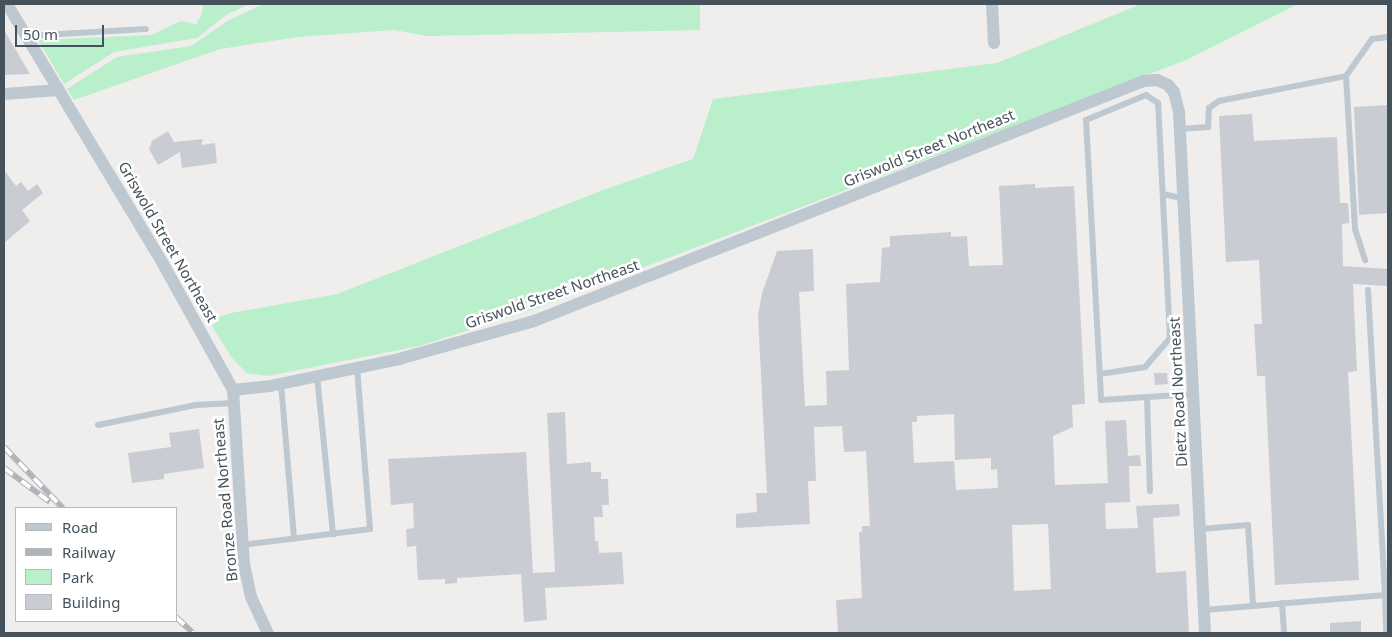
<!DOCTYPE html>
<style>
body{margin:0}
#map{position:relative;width:1392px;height:637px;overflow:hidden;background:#f0eded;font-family:"Noto Sans",sans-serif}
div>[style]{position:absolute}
.green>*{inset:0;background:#b9efcb}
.building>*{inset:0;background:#c9ccd2}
.service>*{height:6px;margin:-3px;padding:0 3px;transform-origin:3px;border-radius:3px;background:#bdc8d0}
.minor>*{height:12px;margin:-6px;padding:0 6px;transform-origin:6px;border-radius:6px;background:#bdc8d0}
.rail>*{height:5.5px;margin-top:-2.75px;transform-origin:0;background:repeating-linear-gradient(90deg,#fff 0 11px,#afb3b8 0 22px);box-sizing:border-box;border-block:1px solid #afb3b8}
span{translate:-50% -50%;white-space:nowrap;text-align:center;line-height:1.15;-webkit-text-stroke:5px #fff;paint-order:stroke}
.street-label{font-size:15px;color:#45525b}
.frame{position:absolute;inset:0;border:5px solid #45525b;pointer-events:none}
.legend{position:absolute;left:15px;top:507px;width:162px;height:115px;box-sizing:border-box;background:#fff;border:1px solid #b5babd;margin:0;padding:6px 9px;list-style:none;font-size:15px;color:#45525b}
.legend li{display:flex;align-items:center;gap:10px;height:25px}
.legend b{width:25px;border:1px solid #b5babd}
.scale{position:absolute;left:15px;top:25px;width:89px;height:22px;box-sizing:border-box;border:2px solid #45525b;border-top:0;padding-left:6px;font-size:15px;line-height:18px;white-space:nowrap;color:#45525b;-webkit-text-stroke:4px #fff;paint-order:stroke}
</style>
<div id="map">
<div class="green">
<div style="clip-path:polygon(203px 4px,249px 4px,226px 15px,197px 38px,114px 52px,64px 84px,38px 40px,151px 35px,181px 21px,196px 24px,202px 14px)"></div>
<div style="clip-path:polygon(264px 4px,700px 4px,700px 30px,428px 36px,394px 30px,298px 37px,220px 49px,74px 100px,67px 89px,117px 57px,191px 46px,229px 20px)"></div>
<div style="clip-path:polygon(1141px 4px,1298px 4px,1186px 60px,532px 310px,419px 346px,268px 376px,247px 373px,232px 358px,208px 320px,231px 313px,337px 294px,603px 190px,693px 159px,713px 99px,997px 63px)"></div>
</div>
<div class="building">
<div style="clip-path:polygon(4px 30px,30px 74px,4px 75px)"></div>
<div style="clip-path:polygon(1388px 105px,1388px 213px,1359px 215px,1354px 107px)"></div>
<div style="clip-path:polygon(1252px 114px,1254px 141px,1337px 137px,1340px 203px,1348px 203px,1349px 215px,1349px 223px,1342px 224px,1343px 266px,1388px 269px,1388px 286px,1353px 284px,1357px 371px,1348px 372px,1359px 580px,1275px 585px,1265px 376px,1257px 376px,1254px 324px,1262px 324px,1259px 260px,1226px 262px,1219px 116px)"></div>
<div style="clip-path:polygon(168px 131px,174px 142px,203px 139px,201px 145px,215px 143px,217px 163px,182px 168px,180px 152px,158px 165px,149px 149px,152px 141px)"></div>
<div style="clip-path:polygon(4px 170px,16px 186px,21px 182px,28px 191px,37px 184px,43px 193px,22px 210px,30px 221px,4px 243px)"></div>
<div style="clip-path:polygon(evenodd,1035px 184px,1035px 188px,1074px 186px,1085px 404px,1072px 405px,1073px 427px,1053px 436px,1055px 485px,1108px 483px,1105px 421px,1126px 420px,1128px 456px,1140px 455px,1141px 466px,1129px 466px,1130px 502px,1105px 503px,1106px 529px,1138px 528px,1136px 506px,1179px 504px,1180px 516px,1153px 518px,1156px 573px,1186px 571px,1189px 633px,838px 633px,836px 600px,862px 598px,859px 532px,862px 532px,862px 526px,870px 526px,866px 451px,844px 452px,842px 426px,814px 427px,816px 481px,808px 481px,810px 524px,736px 528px,736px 514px,757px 512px,756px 493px,767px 493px,758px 316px,762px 293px,777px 251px,813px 249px,814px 291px,799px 292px,805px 406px,827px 405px,826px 371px,849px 370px,846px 284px,880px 282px,882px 248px,890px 247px,890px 236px,951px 232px,951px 237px,967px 236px,969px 266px,1003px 265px,999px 186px,1035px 184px,954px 414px,955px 460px,991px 458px,991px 470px,997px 469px,998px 488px,956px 490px,954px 461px,914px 463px,912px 422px,917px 422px,917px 416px,954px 414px,1035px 184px,1048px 524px,1051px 589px,1014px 591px,1012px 525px,1048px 524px)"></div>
<div style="clip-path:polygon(1154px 373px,1167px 373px,1168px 384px,1155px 385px)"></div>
<div style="clip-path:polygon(565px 412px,567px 464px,591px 462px,591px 472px,601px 472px,601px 479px,608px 479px,609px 505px,602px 505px,603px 517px,594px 517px,595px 541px,598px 541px,599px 553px,622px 552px,624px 584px,545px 588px,547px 620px,524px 622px,521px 574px,457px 578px,457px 583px,445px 584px,445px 579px,418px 580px,416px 546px,407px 547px,406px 529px,414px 528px,413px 503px,391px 505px,388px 459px,526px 452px,533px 573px,555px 572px,547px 413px)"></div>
<div style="clip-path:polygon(199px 429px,204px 468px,164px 474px,164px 479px,132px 483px,128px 453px,171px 447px,169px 433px)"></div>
<div style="clip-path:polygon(1361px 621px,1361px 633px,1330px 633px,1330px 623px)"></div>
</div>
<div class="service">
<div style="left:26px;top:36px;width:120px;rotate:-3.3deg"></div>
<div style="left:1346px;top:76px;width:45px;rotate:-54.9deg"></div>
<div style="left:1372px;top:39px;width:16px;rotate:-7deg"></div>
<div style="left:1180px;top:129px;width:28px;rotate:-4deg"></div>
<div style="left:1208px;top:127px;width:19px;rotate:-87deg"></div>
<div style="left:1209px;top:108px;width:12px;rotate:-35deg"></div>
<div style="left:1219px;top:101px;width:129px;rotate:-11.1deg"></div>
<div style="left:1346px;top:76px;width:153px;rotate:86.6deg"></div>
<div style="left:1355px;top:229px;width:33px;rotate:72deg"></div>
<div style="left:1163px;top:194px;width:22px;rotate:13deg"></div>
<div style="left:1368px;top:290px;width:305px;rotate:86.8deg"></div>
<div style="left:1100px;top:374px;width:46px;rotate:-8.8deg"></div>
<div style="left:1145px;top:367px;width:38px;rotate:-49deg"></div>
<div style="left:1170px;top:338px;width:235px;rotate:-92.9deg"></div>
<div style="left:1158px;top:103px;width:14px;rotate:-146deg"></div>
<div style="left:1146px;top:95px;width:65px;rotate:157.4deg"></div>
<div style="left:1086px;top:120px;width:280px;rotate:86.9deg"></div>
<div style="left:1101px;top:400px;width:93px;rotate:-3.7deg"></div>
<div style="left:317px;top:376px;width:159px;rotate:84.2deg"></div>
<div style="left:281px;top:383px;width:156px;rotate:85.2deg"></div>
<div style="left:1147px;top:397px;width:94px;rotate:88.2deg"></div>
<div style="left:98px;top:425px;width:100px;rotate:-11.5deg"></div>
<div style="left:196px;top:405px;width:38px;rotate:-3deg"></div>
<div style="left:1201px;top:529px;width:47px;rotate:-4.9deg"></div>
<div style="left:1248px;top:525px;width:80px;rotate:86.4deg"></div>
<div style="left:242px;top:545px;width:129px;rotate:-7.1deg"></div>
<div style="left:370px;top:529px;width:162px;rotate:-94.6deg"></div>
<div style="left:1282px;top:603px;width:30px;rotate:86deg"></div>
<div style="left:1204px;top:610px;width:182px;rotate:-4.7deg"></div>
<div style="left:1385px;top:595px;width:38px;rotate:88deg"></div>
</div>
<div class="minor">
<div style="left:7px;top:4px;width:301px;rotate:59deg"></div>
<div style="left:162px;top:262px;width:146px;rotate:61deg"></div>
<div style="left:233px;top:390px;width:174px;rotate:86.4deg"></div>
<div style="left:244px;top:564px;width:34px;rotate:78deg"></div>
<div style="left:251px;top:597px;width:40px;rotate:65deg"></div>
<div style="left:992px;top:4px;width:39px;rotate:87deg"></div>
<div style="left:4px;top:94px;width:55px;rotate:-4.2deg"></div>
<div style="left:233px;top:390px;width:37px;rotate:-6deg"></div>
<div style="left:270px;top:386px;width:132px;rotate:-11.8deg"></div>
<div style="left:399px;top:359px;width:140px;rotate:-15.7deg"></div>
<div style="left:534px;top:321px;width:656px;rotate:-21.48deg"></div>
<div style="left:1144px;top:81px;width:13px;rotate:-4deg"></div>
<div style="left:1157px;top:80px;width:12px;rotate:24deg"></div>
<div style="left:1168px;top:85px;width:9px;rotate:49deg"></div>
<div style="left:1174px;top:92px;width:21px;rotate:76deg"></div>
<div style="left:1179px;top:112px;width:522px;rotate:87.14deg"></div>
</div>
<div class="rail">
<div style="left:4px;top:447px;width:85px;rotate:46deg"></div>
<div style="left:4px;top:468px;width:57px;rotate:36.5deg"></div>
<div style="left:176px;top:617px;width:23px;rotate:43deg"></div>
</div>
<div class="street-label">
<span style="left:929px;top:148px;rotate:-22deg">Griswold Street Northeast</span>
<span style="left:168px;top:242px;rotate:60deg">Griswold Street Northeast</span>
<span style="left:552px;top:294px;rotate:-19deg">Griswold Street Northeast</span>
<span style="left:1178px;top:392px;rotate:-93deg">Dietz Road Northeast</span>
<span style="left:225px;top:500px;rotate:-95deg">Bronze Road Northeast</span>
</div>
<div class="frame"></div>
<ul class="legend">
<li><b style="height:6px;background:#bdc8d0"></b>Road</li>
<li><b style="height:6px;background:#afb3b8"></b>Railway</li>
<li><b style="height:14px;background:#b9efcb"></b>Park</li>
<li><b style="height:14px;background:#c9ccd2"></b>Building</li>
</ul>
<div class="scale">50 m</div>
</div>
